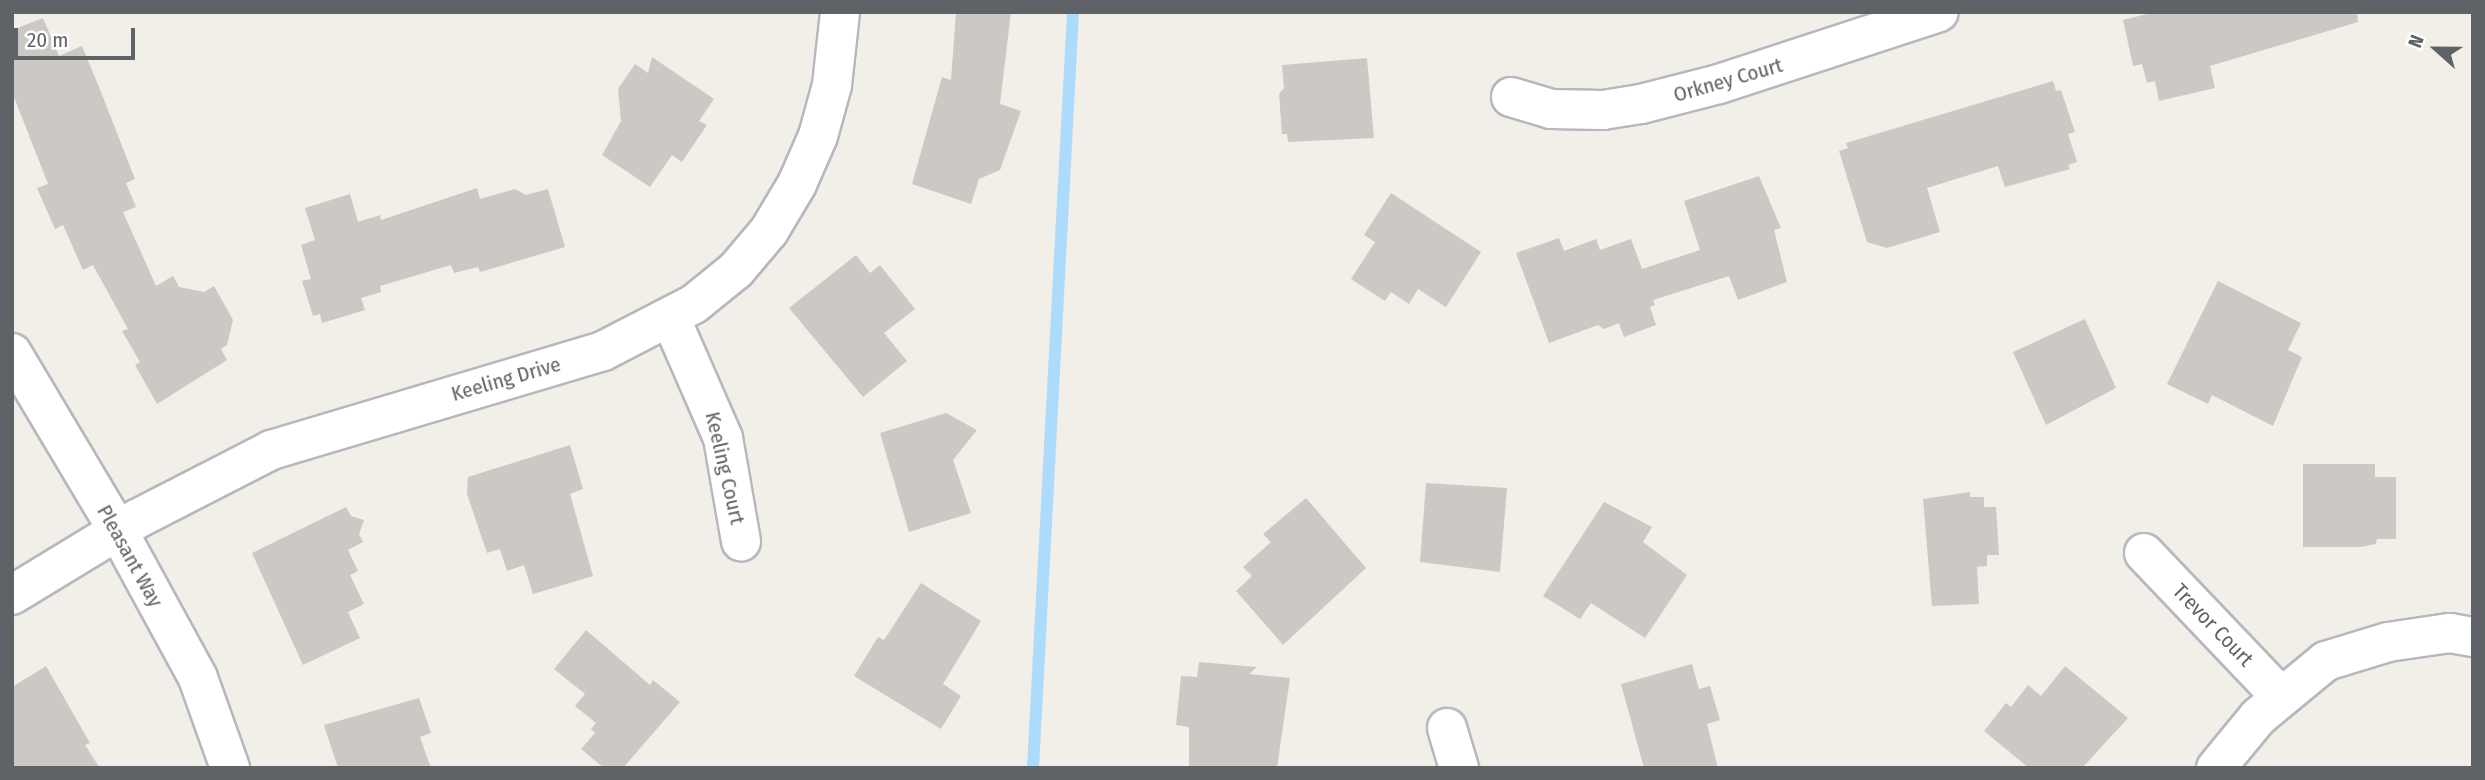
<!DOCTYPE html>
<style>
body{margin:0}
#map{position:relative;width:2485px;height:780px;overflow:hidden;background:#f1efe8;font-family:"Fira Sans Condensed",sans-serif}
div>[style]{position:absolute}
.stream>*{height:12px;margin:-6px;padding:0 6px;transform-origin:6px;border-radius:6px;background:#acdbfc}
.building>*{inset:0;background:#ccc9c5}
.roads{filter:drop-shadow(2px 0 #b5b8bc) drop-shadow(-2px 0 #b5b8bc) drop-shadow(0 2px #b5b8bc) drop-shadow(0 -2px #b5b8bc)}
.minor>*{height:38px;margin:-19px;padding:0 19px;transform-origin:19px;border-radius:19px;background:#fff}
span{translate:-50% -50%;white-space:nowrap;text-align:center;line-height:1.15;-webkit-text-stroke:5px #fff;paint-order:stroke}
.street-label{font-size:21px;color:#5f6368}
.frame{position:absolute;inset:0;border:14px solid #5f6368;pointer-events:none}
.north{position:absolute;left:2401px;top:14px;width:70px;height:70px;-webkit-text-stroke:5px #fff;paint-order:stroke;rotate:291deg;font-size:19px;font-weight:700;line-height:28px;text-align:center;color:#5f6368}
.north::after{content:'';display:block;margin:auto;width:24px;height:32px;background:#5f6368;clip-path:polygon(50% 0,100% 100%,50% 72%,0 100%)}
.scale{position:absolute;left:14px;top:28px;width:121px;height:32px;box-sizing:border-box;border:4px solid #5f6368;border-top:0;padding-left:9px;font-size:21px;line-height:24px;white-space:nowrap;color:#5f6368;-webkit-text-stroke:5px #fff;paint-order:stroke}
</style>
<div id="map">
<div class="stream">
<div style="left:1033px;top:768px;width:757px;rotate:-86.97deg"></div>
</div>
<div class="building">
<div style="clip-path:polygon(956px 12px,1011px 12px,1000px 104px,1021px 111px,1000px 170px,979px 179px,971px 204px,912px 184px,942px 77px,951px 80px)"></div>
<div style="clip-path:polygon(2155px 12px,2357px 12px,2358px 22px,2210px 66px,2215px 88px,2159px 101px,2155px 81px,2147px 83px,2142px 64px,2133px 66px,2123px 20px)"></div>
<div style="clip-path:polygon(43px 18px,59px 56px,82px 46px,101px 92px,135px 179px,126px 183px,136px 207px,123px 212px,156px 286px,173px 276px,179px 287px,204px 292px,214px 286px,233px 320px,227px 345px,221px 349px,227px 360px,157px 404px,135px 365px,140px 362px,122px 331px,128px 329px,93px 265px,83px 270px,63px 225px,55px 229px,37px 188px,48px 184px,12px 92px,12px 30px)"></div>
<div style="clip-path:polygon(652px 57px,714px 99px,699px 121px,707px 125px,682px 162px,672px 155px,650px 187px,602px 155px,621px 121px,618px 89px,635px 64px,648px 73px)"></div>
<div style="clip-path:polygon(1367px 58px,1374px 138px,1288px 142px,1287px 134px,1282px 134px,1279px 94px,1284px 88px,1282px 65px)"></div>
<div style="clip-path:polygon(2053px 81px,2056px 91px,2061px 90px,2075px 132px,2068px 134px,2077px 162px,2068px 165px,2070px 169px,2005px 187px,1998px 166px,1927px 188px,1940px 232px,1887px 248px,1867px 242px,1839px 151px,1848px 148px,1846px 143px)"></div>
<div style="clip-path:polygon(1759px 176px,1781px 228px,1774px 230px,1787px 282px,1738px 300px,1729px 276px,1653px 300px,1655px 305px,1650px 307px,1656px 325px,1624px 337px,1619px 323px,1604px 329px,1598px 325px,1549px 343px,1516px 253px,1559px 238px,1564px 251px,1596px 239px,1600px 250px,1631px 239px,1642px 269px,1700px 250px,1684px 201px)"></div>
<div style="clip-path:polygon(477px 188px,480px 199px,515px 189px,526px 195px,548px 189px,565px 247px,480px 272px,478px 267px,454px 273px,451px 265px,380px 286px,381px 292px,361px 298px,365px 310px,322px 323px,320px 314px,313px 316px,302px 281px,311px 279px,301px 245px,315px 240px,305px 208px,350px 194px,358px 222px,380px 215px,381px 220px)"></div>
<div style="clip-path:polygon(1391px 193px,1481px 252px,1446px 307px,1418px 289px,1409px 304px,1391px 292px,1385px 301px,1351px 279px,1375px 242px,1364px 235px)"></div>
<div style="clip-path:polygon(856px 255px,870px 273px,880px 265px,915px 309px,884px 333px,907px 361px,863px 397px,789px 308px)"></div>
<div style="clip-path:polygon(2218px 281px,2301px 323px,2288px 350px,2302px 357px,2273px 426px,2212px 395px,2208px 404px,2167px 384px)"></div>
<div style="clip-path:polygon(2085px 319px,2116px 388px,2046px 425px,2013px 352px)"></div>
<div style="clip-path:polygon(946px 413px,977px 430px,953px 460px,971px 513px,909px 532px,880px 433px)"></div>
<div style="clip-path:polygon(570px 445px,583px 489px,570px 494px,593px 576px,533px 594px,524px 565px,507px 571px,500px 549px,487px 553px,467px 494px,468px 477px)"></div>
<div style="clip-path:polygon(2303px 464px,2375px 464px,2375px 477px,2396px 477px,2396px 539px,2377px 539px,2376px 544px,2360px 547px,2303px 547px)"></div>
<div style="clip-path:polygon(1426px 483px,1507px 488px,1500px 572px,1420px 562px)"></div>
<div style="clip-path:polygon(1970px 492px,1970px 497px,1984px 497px,1984px 507px,1996px 507px,1999px 555px,1987px 555px,1987px 566px,1977px 567px,1979px 604px,1932px 606px,1923px 499px)"></div>
<div style="clip-path:polygon(1306px 498px,1366px 568px,1283px 645px,1236px 591px,1252px 576px,1243px 567px,1271px 542px,1263px 534px)"></div>
<div style="clip-path:polygon(1604px 502px,1652px 527px,1643px 542px,1687px 575px,1645px 638px,1591px 603px,1580px 619px,1543px 596px)"></div>
<div style="clip-path:polygon(346px 507px,351px 516px,364px 520px,359px 534px,363px 542px,348px 550px,358px 571px,350px 575px,364px 604px,348px 612px,360px 638px,303px 665px,252px 553px)"></div>
<div style="clip-path:polygon(921px 583px,981px 621px,943px 684px,961px 696px,941px 729px,854px 676px,878px 637px,884px 640px)"></div>
<div style="clip-path:polygon(586px 630px,650px 685px,653px 680px,680px 702px,623px 768px,604px 768px,581px 749px,595px 733px,591px 729px,596px 723px,575px 706px,585px 694px,554px 669px)"></div>
<div style="clip-path:polygon(1199px 662px,1257px 667px,1249px 674px,1290px 678px,1277px 768px,1189px 768px,1189px 727px,1176px 725px,1181px 676px,1197px 677px)"></div>
<div style="clip-path:polygon(1692px 664px,1699px 689px,1710px 686px,1720px 720px,1707px 724px,1718px 768px,1644px 768px,1621px 684px)"></div>
<div style="clip-path:polygon(46px 666px,90px 743px,85px 745px,100px 768px,12px 768px,12px 687px)"></div>
<div style="clip-path:polygon(2065px 666px,2128px 718px,2082px 768px,2029px 768px,1984px 731px,2006px 703px,2011px 707px,2028px 685px,2041px 696px)"></div>
<div style="clip-path:polygon(419px 698px,431px 733px,420px 737px,431px 768px,338px 768px,324px 725px)"></div>
</div>
<div class="roads">
<div class="minor">
<div style="left:1511px;top:97px;width:42px;rotate:16.7deg"></div>
<div style="left:1551px;top:109px;width:52px;rotate:1.1deg"></div>
<div style="left:1603px;top:110px;width:38px;rotate:-9deg"></div>
<div style="left:1641px;top:104px;width:81px;rotate:-14.4deg"></div>
<div style="left:1719px;top:84px;width:231px;rotate:-18.1deg"></div>
<div style="left:671px;top:319px;width:130px;rotate:66.4deg"></div>
<div style="left:723px;top:438px;width:105px;rotate:80.1deg"></div>
<div style="left:12px;top:353px;width:207px;rotate:59.2deg"></div>
<div style="left:118px;top:531px;width:167px;rotate:61.4deg"></div>
<div style="left:198px;top:678px;width:96px;rotate:70.4deg"></div>
<div style="left:2144px;top:553px;width:199px;rotate:46.4deg"></div>
<div style="left:12px;top:595px;width:146px;rotate:-31.3deg"></div>
<div style="left:137px;top:519px;width:151px;rotate:-27.2deg"></div>
<div style="left:271px;top:450px;width:346px;rotate:-16.6deg"></div>
<div style="left:603px;top:351px;width:102px;rotate:-27.3deg"></div>
<div style="left:694px;top:304px;width:54px;rotate:-39deg"></div>
<div style="left:736px;top:270px;width:51px;rotate:-49.8deg"></div>
<div style="left:769px;top:231px;width:55px;rotate:-59.2deg"></div>
<div style="left:797px;top:184px;width:52px;rotate:-66.4deg"></div>
<div style="left:818px;top:136px;width:53px;rotate:-74.6deg"></div>
<div style="left:832px;top:85px;width:73px;rotate:-83.7deg"></div>
<div style="left:1447px;top:728px;width:42px;rotate:73.3deg"></div>
<div style="left:2216px;top:768px;width:66px;rotate:-50.5deg"></div>
<div style="left:2258px;top:717px;width:88px;rotate:-39.5deg"></div>
<div style="left:2326px;top:661px;width:65px;rotate:-17deg"></div>
<div style="left:2388px;top:642px;width:63px;rotate:-8.3deg"></div>
<div style="left:2450px;top:633px;width:23px;rotate:10deg"></div>
</div>
</div>
<div class="street-label">
<span style="left:1728px;top:80px;rotate:-16deg">Orkney Court</span>
<span style="left:506px;top:379px;rotate:-16deg">Keeling Drive</span>
<span style="left:725px;top:468px;rotate:77deg">Keeling Court</span>
<span style="left:130px;top:556px;rotate:61deg">Pleasant Way</span>
<span style="left:2213px;top:625px;rotate:46deg">Trevor Court</span>
</div>
<div class="frame"></div>
<div class="north">N</div>
<div class="scale">20 m</div>
</div>
